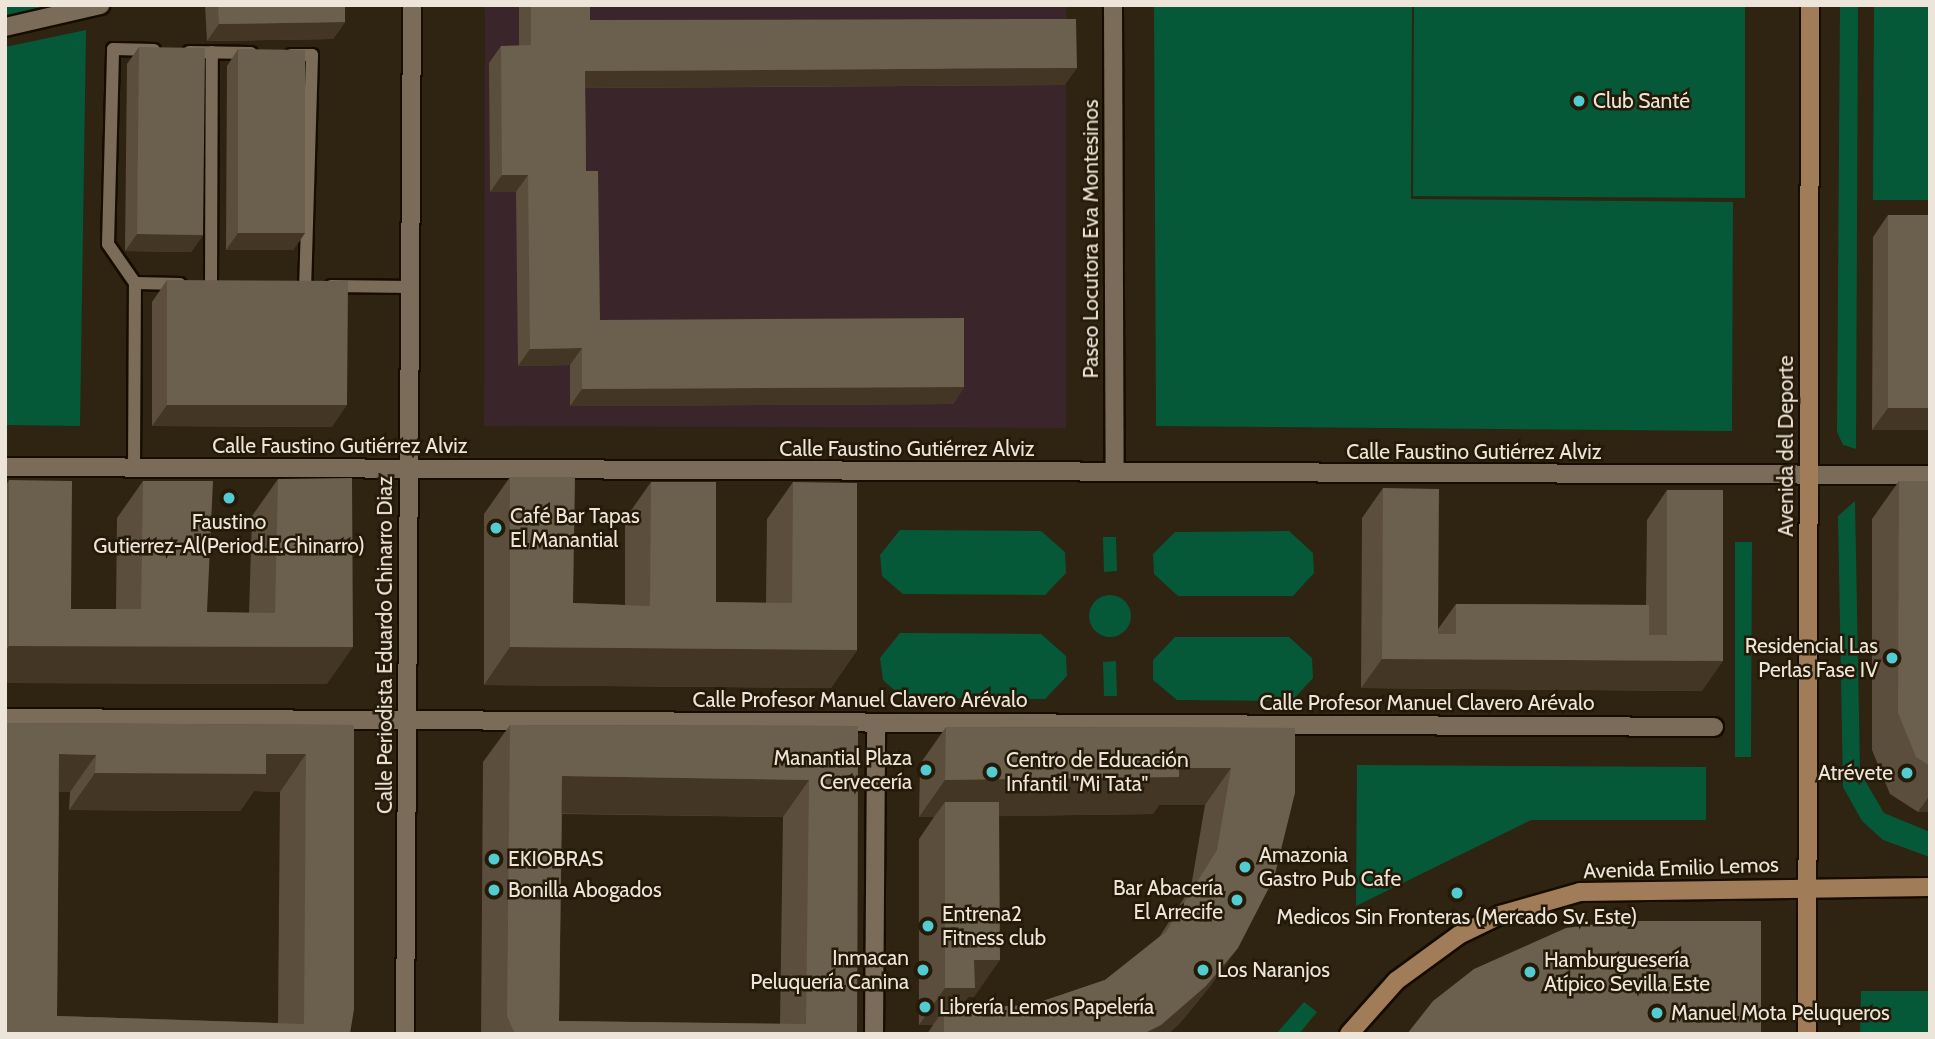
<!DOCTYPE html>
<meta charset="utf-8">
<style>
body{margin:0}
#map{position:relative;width:1935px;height:1039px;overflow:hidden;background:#2f2311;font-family:Cabin,sans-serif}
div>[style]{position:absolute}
.education>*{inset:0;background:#3a262a}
.green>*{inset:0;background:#055939}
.round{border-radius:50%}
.roads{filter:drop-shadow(2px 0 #160c00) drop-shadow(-2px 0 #160c00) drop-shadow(0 2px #160c00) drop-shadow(0 -2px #160c00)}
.lane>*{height:12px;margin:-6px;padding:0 6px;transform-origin:6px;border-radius:6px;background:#7a6c59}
.street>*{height:18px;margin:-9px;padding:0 9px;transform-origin:9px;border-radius:9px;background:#7a6c59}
.secondary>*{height:18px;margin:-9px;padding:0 9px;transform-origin:9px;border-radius:9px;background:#a07d58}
.wall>*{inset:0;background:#5b4e3c}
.shaded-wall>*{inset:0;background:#433624}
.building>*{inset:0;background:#6b5f4d}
.dots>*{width:19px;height:19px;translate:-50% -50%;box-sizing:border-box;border:4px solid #251908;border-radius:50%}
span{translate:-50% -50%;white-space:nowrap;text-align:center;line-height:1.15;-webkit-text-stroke:5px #251908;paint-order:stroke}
.poi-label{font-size:21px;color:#ede5da}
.left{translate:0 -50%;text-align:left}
.right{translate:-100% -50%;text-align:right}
.street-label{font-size:21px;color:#ede5da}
.frame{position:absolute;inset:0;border:7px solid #ede5da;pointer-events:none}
</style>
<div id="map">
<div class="education">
<div style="clip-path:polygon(485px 5px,1066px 5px,1066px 428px,484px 426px)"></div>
</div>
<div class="green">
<div style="clip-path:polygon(5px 5px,76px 5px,5px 18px)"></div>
<div style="clip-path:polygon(1154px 5px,1412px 5px,1411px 199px,1733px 202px,1732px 431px,1156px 426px)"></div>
<div style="clip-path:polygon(1414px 5px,1745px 5px,1745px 198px,1413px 196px)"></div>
<div style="clip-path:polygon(1840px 5px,1858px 5px,1856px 449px,1843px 445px,1837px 432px)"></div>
<div style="clip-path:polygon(1874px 5px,1930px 5px,1930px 200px,1873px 200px)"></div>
<div style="clip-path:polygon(86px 30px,80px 426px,5px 425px,5px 47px)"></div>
<div style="clip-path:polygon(1855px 501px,1860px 772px,1884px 813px,1930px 832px,1930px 857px,1883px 840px,1862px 821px,1843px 787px,1838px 516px)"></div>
<div style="clip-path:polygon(900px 530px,1041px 531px,1065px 552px,1066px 573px,1045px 595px,903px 594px,882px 576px,880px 555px)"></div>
<div style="clip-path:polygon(1289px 531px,1313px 553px,1314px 573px,1293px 596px,1178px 596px,1154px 574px,1153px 554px,1175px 532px)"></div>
<div style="clip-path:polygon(1103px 537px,1116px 537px,1117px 571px,1104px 572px)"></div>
<div style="clip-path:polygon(1735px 542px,1752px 542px,1751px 757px,1735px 757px)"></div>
<div class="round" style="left:1089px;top:595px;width:42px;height:42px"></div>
<div style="clip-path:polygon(900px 633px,1041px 634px,1066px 656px,1067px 676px,1045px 699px,903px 698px,883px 680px,880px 658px)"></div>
<div style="clip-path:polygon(1175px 637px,1289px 637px,1312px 658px,1313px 678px,1292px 701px,1177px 700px,1153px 680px,1153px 660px)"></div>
<div style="clip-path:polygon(1116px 661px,1117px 696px,1104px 696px,1103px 662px)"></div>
<div style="clip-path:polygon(1357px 765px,1706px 767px,1706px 820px,1531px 820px,1356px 906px)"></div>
<div style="clip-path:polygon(1861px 991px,1930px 991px,1930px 1034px,1860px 1034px)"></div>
<div style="clip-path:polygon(1304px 1002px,1317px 1012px,1299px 1034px,1276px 1034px)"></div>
</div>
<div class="roads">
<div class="lane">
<div style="left:189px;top:52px;width:62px;rotate:0.9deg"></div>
<div style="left:291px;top:55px;width:21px"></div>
<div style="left:312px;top:55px;width:231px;rotate:91.7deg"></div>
<div style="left:135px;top:283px;width:47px;rotate:-124.7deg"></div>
<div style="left:108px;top:244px;width:195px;rotate:-88.5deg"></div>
<div style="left:113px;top:49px;width:41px;rotate:1.4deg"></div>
<div style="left:211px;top:285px;width:233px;rotate:-89.8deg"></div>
<div style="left:331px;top:286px;width:80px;rotate:0.7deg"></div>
<div style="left:134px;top:468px;width:185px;rotate:-89.7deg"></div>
<div style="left:135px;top:283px;width:45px;rotate:1.3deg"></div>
</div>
<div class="street">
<div style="left:1113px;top:5px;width:467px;rotate:89.8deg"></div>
<div style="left:5px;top:27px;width:98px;rotate:-13deg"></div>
<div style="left:5px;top:467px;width:1925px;rotate:0.24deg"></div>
<div style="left:5px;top:718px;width:1709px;rotate:0.3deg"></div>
<div style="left:405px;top:1034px;width:1029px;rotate:-89.61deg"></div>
<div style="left:874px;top:1034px;width:311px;rotate:-89.6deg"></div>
</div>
<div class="secondary">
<div style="left:1349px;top:1034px;width:71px;rotate:-48.4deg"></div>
<div style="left:1396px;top:981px;width:78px;rotate:-36.1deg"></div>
<div style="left:1459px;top:935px;width:46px;rotate:-26deg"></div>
<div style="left:1500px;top:915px;width:83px;rotate:-16deg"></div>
<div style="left:1580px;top:892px;width:350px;rotate:-0.8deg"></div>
<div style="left:1807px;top:1034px;width:1029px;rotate:-89.83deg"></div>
</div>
</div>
<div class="wall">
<div style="clip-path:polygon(205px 5px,345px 5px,345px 22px,333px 39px,207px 41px)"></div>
<div style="clip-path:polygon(519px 5px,590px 5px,590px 20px,1065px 85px,585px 88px,586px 171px,600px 320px,964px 387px,953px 404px,570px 406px,570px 365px,518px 366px,516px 192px,490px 192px,489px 63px,501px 46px,519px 46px)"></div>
<div style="clip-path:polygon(139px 47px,203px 235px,191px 252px,125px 251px,127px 64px)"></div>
<div style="clip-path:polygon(238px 49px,305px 233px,293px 250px,226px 250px,227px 66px)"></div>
<div style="clip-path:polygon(1888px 215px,1930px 430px,1872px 430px,1873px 237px)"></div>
<div style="clip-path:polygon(167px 280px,332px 427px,152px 426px,152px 302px)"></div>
<div style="clip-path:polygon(510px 477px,573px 603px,625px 605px,625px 519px,651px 482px,716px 602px,766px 603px,767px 519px,793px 482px,857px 650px,831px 688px,484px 685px,484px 514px)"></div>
<div style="clip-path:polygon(278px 479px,327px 684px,5px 683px,5px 486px,9px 480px,71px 609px,116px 609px,117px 518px,143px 481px,207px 612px,249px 613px,252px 516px)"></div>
<div style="clip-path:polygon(1899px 481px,1930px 481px,1930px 812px,1918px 812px,1890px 794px,1872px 750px,1872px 519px)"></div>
<div style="clip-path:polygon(1383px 488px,1438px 629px,1456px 604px,1646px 605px,1647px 520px,1667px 490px,1702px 691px,1361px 688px,1362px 518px)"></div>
<div style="clip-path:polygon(evenodd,7px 723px,354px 725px,350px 1034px,5px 1034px,5px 726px,7px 723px,254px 791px,280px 792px,278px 1023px,57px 1016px,59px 792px,70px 792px,69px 810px,240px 811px,254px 791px)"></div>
<div style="clip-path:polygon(evenodd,510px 725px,858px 726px,857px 1034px,481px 1034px,483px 762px,510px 725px,562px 814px,783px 817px,780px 1024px,559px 1021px,562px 814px)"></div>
<div style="clip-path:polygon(evenodd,946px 727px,1295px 728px,1211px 985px,1180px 1023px,1168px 1034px,927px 1034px,933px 1025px,919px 1025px,919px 839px,934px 817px,919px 817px,920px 764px,946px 727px,1159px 805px,1205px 805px,1191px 887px,1160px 936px,1105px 980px,1031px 1005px,960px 1009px,968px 997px,974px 997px,999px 816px,1153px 814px,1159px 805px)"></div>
</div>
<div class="shaded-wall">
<div style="clip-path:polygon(345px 22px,333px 39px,207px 41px,219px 24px)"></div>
<div style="clip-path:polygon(1077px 68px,1065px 85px,573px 88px,585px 71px)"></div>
<div style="clip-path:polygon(502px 175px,528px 175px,516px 192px,490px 192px)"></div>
<div style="clip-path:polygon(238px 233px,305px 233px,293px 250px,226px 250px)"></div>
<div style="clip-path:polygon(137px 234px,203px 235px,191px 252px,125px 251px)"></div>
<div style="clip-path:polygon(582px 348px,570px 365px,518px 366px,530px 349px)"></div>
<div style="clip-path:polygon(964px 387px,953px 404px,570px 406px,582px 389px)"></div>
<div style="clip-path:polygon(167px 405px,347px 405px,332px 427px,152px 426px)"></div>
<div style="clip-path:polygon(1888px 408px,1930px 408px,1930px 430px,1872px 430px)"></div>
<div style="clip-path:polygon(9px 646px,353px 647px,327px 684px,5px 683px,5px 651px)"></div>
<div style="clip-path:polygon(510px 647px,857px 650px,831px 688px,484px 685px)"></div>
<div style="clip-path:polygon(1382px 659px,1723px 661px,1702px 691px,1361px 688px)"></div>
<div style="clip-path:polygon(59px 754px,96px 755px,70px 792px,33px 792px)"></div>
<div style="clip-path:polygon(266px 754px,306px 754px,280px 792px,254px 791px,240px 811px,69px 810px,95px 773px)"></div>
<div style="clip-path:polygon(1179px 768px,1231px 768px,1205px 805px,1159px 805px,1153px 814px,945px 817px,945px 802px,934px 817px,919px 817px,945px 780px)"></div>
<div style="clip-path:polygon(562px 776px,809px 780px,783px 817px,536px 813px)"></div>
<div style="clip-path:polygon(1930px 795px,1930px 812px,1918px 812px)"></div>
<div style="clip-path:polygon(1238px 948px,1211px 985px,1180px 1023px,1168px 1034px,1143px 1034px)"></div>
<div style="clip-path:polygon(974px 960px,1000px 960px,974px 997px,968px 997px,948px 1025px,944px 1009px,933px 1025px,919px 1025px,945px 988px)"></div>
</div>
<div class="building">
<div style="clip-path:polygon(218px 5px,345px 5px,345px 22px,219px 24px)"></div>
<div style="clip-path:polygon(531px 5px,590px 5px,590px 20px,1076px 19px,1077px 68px,585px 71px,586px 171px,598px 171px,600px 320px,964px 318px,964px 387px,582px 389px,582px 348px,530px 349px,528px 175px,502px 175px,501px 46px,531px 45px)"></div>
<div style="clip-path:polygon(139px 47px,205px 48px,203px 235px,137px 234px)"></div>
<div style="clip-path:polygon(238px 49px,305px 50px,305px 233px,238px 233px)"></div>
<div style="clip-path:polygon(1888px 215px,1930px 215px,1930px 408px,1888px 408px)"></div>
<div style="clip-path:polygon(167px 280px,348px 281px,347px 405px,167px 405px)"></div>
<div style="clip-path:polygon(510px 477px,575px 477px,573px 603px,650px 606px,651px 482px,716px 482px,716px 602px,792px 603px,793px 482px,857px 483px,857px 650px,510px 647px)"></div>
<div style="clip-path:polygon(352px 478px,353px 647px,9px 646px,9px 480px,72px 481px,71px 609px,141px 609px,143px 481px,213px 481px,207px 612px,275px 613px,278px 479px)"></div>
<div style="clip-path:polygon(1899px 481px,1930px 481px,1930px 766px,1916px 757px,1898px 713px)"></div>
<div style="clip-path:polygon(1383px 488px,1439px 489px,1438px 634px,1456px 634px,1456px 604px,1649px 605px,1649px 635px,1667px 635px,1667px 490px,1723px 490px,1723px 661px,1382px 659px)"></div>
<div style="clip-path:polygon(evenodd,7px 723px,354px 725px,354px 1009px,350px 1034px,6px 1034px,7px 723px,59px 754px,96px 755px,95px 773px,266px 774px,266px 754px,306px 754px,304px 1024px,57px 1016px,59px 754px)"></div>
<div style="clip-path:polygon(evenodd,510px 725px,858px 726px,857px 1034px,515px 1034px,507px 1016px,510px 725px,562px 776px,809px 780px,806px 1024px,559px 1021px,562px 776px)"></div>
<div style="clip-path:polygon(946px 727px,1295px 728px,1295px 793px,1274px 878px,1238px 948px,1206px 986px,1161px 1025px,1143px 1034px,944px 1034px,944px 1009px,1031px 1005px,1105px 980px,1166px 932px,1217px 850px,1231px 768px,1179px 768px,1179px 777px,945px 780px)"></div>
<div style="clip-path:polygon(945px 802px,999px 802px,1000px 960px,974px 960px,975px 988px,945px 988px)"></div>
<div style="clip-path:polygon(1619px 921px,1761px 921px,1761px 1034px,1407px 1034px,1433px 1001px,1474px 969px,1566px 928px)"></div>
</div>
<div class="dots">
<div style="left:1579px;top:101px;background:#52ccd0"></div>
<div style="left:229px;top:498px;background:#52ccd0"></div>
<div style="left:496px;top:528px;background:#52ccd0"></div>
<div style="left:1892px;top:658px;background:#52ccd0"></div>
<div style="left:926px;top:770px;background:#52ccd0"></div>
<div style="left:992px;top:772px;background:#52ccd0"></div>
<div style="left:1907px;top:773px;background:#52ccd0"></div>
<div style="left:494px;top:859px;background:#52ccd0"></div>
<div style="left:1245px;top:867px;background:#52ccd0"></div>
<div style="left:494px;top:890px;background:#52ccd0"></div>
<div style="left:1457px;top:893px;background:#52ccd0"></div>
<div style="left:1237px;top:900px;background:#52ccd0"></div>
<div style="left:928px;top:926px;background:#52ccd0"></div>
<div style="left:923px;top:970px;background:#52ccd0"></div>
<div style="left:1203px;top:970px;background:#52ccd0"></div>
<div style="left:1530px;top:972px;background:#52ccd0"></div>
<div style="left:925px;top:1007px;background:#52ccd0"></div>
<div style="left:1657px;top:1013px;background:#52ccd0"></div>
</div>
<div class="poi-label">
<span class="left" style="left:1593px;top:101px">Club Santé</span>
<span class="left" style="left:510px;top:528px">Café Bar Tapas<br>El Manantial</span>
<span style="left:229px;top:534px">Faustino<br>Gutierrez-Al(Period.E.Chinarro)</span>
<span class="right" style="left:1878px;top:658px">Residencial Las<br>Perlas Fase IV</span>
<span class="right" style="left:912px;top:770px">Manantial Plaza<br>Cervecería</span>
<span class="left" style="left:1006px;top:772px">Centro de Educación<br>Infantil "Mi Tata"</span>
<span class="right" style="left:1893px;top:773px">Atrévete</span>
<span class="left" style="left:1259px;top:867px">Amazonia<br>Gastro Pub Cafe</span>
<span class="left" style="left:508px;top:859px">EKIOBRAS</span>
<span class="right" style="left:1223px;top:900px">Bar Abacería<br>El Arrecife</span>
<span class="left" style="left:508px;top:890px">Bonilla Abogados</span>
<span class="left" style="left:942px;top:926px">Entrena2<br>Fitness club</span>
<span style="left:1457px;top:917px">Medicos Sin Fronteras (Mercado Sv. Este)</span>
<span class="right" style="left:909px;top:970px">Inmacan<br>Peluquería Canina</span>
<span class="left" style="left:1544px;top:972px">Hamburguesería<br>Atípico Sevilla Este</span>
<span class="left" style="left:1217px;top:970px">Los Naranjos</span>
<span class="left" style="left:939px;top:1007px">Librería Lemos Papelería</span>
<span class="left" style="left:1671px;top:1013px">Manuel Mota Peluqueros</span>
</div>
<div class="street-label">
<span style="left:1091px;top:239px;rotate:-90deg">Paseo Locutora Eva Montesinos</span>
<span style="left:340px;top:446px">Calle Faustino Gutiérrez Alviz</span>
<span style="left:1786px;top:446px;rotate:-90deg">Avenida del Deporte</span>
<span style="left:907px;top:449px">Calle Faustino Gutiérrez Alviz</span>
<span style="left:1474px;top:452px">Calle Faustino Gutiérrez Alviz</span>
<span style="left:385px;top:645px;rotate:-90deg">Calle Periodista Eduardo Chinarro Diaz</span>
<span style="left:860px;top:700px">Calle Profesor Manuel Clavero Arévalo</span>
<span style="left:1427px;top:703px">Calle Profesor Manuel Clavero Arévalo</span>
<span style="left:1681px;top:868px;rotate:-2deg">Avenida Emilio Lemos</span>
</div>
<div class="frame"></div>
</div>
